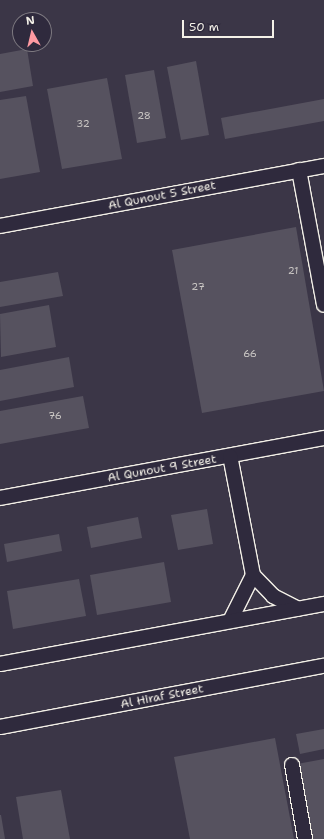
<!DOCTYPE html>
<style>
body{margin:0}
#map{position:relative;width:324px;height:839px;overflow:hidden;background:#2f2a3d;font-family:"Shantell Sans",sans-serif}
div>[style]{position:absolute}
.built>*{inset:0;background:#3b3647}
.building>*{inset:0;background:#56525f}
.roads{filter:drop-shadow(1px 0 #f4f1e8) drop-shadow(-1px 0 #f4f1e8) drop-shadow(0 1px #f4f1e8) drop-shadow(0 -1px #f4f1e8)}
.minor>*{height:14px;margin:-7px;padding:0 7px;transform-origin:7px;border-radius:7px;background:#2f2a3d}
span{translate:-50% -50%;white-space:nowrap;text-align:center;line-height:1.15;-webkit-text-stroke:3px #2f2a3d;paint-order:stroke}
.number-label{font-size:10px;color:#ccc9c6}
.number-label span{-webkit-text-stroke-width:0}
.street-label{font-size:12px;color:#f4f1e8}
.north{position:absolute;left:12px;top:12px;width:40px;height:40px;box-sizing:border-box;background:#2f2a3d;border:1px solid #7e7a81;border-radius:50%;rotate:352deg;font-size:11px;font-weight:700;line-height:16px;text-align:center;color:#f4f1e8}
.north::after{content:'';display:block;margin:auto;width:14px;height:18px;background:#ff9aa2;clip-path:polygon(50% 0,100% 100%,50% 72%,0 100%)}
.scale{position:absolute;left:182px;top:20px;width:92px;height:18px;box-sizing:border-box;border:2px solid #f4f1e8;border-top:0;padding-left:5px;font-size:12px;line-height:14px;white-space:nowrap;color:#f4f1e8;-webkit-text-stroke:3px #2f2a3d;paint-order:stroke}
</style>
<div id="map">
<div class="built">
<div style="clip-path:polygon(evenodd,0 0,324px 0,324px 839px,0 839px,0 0,20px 20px,44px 20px,44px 44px,20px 44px,20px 20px)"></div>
</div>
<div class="building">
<div style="clip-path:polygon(27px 49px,33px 86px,0 92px,0 54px)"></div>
<div style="clip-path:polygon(196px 61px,209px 135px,181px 140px,167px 67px)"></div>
<div style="clip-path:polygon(154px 70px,166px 138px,137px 143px,125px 75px)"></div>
<div style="clip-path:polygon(107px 78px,122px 159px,62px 169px,47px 89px)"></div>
<div style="clip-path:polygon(26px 96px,40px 172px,0 179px,0 100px)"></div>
<div style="clip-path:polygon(324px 99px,324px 121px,225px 139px,221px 118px)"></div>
<div style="clip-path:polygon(296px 227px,324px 391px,202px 413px,172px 250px)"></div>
<div style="clip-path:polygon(58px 272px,63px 296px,0 307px,0 282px)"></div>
<div style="clip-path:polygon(49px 305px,56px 347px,1px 357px,0 314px)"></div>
<div style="clip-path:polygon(69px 357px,74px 387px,0 401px,0 370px)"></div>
<div style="clip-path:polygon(83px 396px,89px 428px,0 444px,0 411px)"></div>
<div style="clip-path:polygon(207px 509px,213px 544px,178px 550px,171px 515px)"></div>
<div style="clip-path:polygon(138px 517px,142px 538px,91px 548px,87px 527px)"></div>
<div style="clip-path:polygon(59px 534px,62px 551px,7px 562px,4px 544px)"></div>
<div style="clip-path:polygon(164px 562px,171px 602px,97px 615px,90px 575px)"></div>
<div style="clip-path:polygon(79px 579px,86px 616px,13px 629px,7px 591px)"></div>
<div style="clip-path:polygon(324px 729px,324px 749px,300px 754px,296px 734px)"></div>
<div style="clip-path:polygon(275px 738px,294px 839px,190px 839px,174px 757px)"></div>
<div style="clip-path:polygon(324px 759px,324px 839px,312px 839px,297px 764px)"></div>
<div style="clip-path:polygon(61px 790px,70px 839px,23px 839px,16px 797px)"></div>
<div style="clip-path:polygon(0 815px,1px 815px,5px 839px,0 839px)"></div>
</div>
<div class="roads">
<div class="minor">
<div style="left:299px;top:170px;width:137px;rotate:79.5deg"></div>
<div style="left:0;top:226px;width:330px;rotate:-10.5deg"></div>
<div style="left:0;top:498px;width:330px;rotate:-10.5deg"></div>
<div style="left:253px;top:575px;width:29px;rotate:46deg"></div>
<div style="left:273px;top:596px;width:28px;rotate:27deg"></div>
<div style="left:230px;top:621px;width:51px;rotate:-63.4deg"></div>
<div style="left:253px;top:575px;width:121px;rotate:-100.9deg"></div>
<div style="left:0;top:664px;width:330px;rotate:-10.5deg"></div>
<div style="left:0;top:727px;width:330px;rotate:-10.7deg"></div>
<div style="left:292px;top:765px;width:75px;rotate:80deg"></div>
</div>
</div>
<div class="number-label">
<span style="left:144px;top:116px">28</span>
<span style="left:83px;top:124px">32</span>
<span style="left:293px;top:271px">21</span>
<span style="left:198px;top:287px">27</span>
<span style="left:250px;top:354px">66</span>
<span style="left:55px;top:416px">76</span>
</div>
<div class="street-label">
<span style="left:162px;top:196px;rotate:-11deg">Al Qunout 5 Street</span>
<span style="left:162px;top:469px;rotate:-10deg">Al Qunout 9 Street</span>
<span style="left:162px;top:697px;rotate:-11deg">Al Hiraf Street</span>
</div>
<div class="north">N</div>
<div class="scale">50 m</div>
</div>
